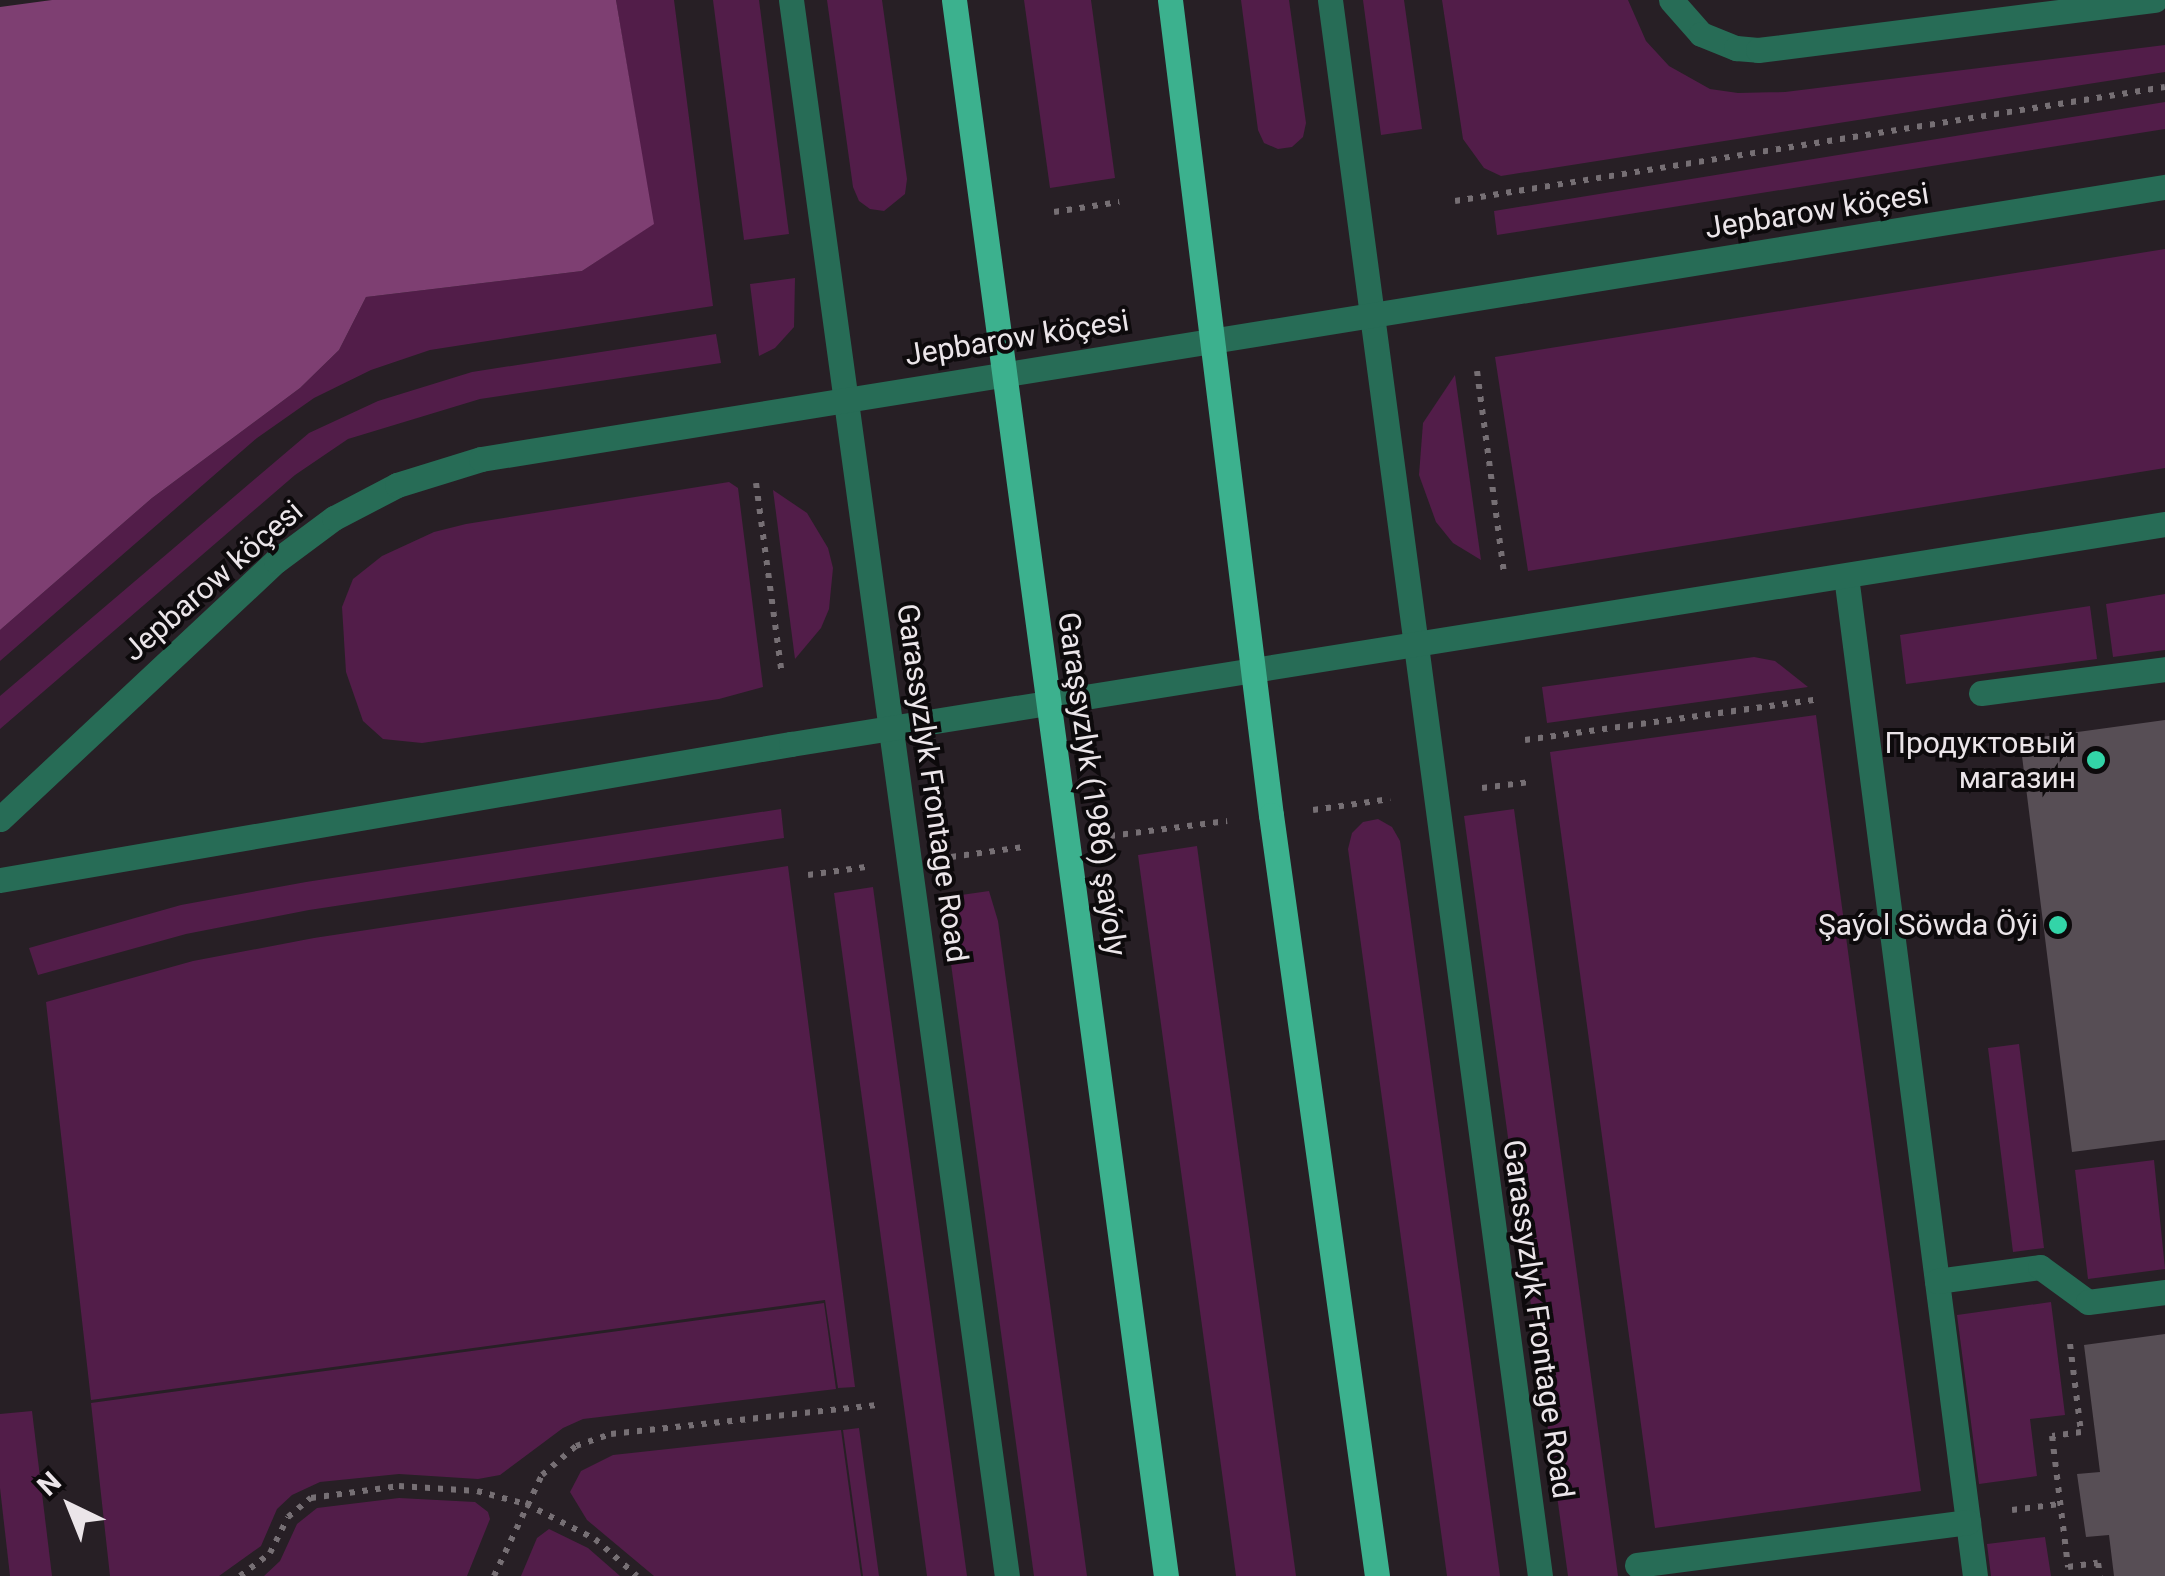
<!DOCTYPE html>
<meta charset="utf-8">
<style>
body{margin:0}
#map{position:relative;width:2165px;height:1576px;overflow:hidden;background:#271f25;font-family:Roboto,sans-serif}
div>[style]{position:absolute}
.green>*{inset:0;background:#521d49}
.forest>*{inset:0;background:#7e3f72}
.building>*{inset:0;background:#574e55}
.path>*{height:6px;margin-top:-3px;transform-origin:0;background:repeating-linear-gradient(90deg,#766f74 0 5px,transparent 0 13px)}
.minor>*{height:25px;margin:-12.5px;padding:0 12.5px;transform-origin:12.5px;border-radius:12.5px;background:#276c56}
.major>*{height:25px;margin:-12.5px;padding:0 12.5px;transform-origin:12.5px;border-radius:12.5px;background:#3cb18e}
.dots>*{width:28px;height:28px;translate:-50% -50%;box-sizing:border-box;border:5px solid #0d0a0c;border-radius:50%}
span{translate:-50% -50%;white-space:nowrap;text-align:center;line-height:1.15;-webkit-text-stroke:8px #0d0a0c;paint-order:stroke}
.street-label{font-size:30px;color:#ebe5e9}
.poi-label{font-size:30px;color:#ebe5e9}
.right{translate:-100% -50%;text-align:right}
.north{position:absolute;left:20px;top:1456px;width:100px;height:100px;-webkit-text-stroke:8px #0d0a0c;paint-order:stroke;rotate:317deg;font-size:28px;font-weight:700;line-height:40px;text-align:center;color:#ebe5e9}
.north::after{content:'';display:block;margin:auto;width:35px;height:45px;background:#ebe5e9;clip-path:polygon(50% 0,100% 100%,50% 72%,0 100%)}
</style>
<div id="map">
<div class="green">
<div style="clip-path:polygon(616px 0,674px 0,713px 306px,430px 350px,371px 370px,314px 398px,257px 438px,0 661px,0 630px,152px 498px,300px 388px,339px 350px,366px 297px,582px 271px,653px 224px)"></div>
<div style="clip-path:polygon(713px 0,759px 0,789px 234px,744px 240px)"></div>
<div style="clip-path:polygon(827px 0,882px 0,907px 179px,905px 194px,884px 211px,870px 209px,859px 201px,853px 187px)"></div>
<div style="clip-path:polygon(1024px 0,1091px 0,1115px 178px,1050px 188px)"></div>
<div style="clip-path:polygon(1241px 0,1289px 0,1306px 123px,1303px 137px,1292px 147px,1278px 149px,1264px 143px,1258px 130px)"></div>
<div style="clip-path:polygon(1363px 0,1404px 0,1422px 129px,1381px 135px)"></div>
<div style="clip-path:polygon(1442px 0,1628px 0,1646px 41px,1669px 66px,1710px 89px,1738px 93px,1785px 92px,2165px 45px,2165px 72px,1501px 176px,1484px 168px,1463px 139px)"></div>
<div style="clip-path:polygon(2165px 102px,2165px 129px,1497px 235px,1494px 211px)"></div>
<div style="clip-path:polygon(2165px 249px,2165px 468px,1528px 571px,1495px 357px)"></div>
<div style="clip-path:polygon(795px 278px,794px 327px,775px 348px,759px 356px,750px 284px)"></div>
<div style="clip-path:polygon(716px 334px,721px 363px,480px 399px,348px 439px,295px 475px,0 729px,0 696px,309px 433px,378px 401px,472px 372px)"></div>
<div style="clip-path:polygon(1455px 375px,1481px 560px,1453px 543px,1436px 522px,1419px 475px,1423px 423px)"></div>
<div style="clip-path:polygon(729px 482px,738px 488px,763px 687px,719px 699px,422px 743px,383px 739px,363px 721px,346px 672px,342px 607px,353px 579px,382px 556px,434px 532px,466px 524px)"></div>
<div style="clip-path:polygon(773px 490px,807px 513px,828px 548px,833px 568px,829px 609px,821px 628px,795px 659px)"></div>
<div style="clip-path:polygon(2165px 594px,2165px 650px,2113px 657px,2106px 604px)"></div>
<div style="clip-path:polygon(2090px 606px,2097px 659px,1906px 684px,1900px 635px)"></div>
<div style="clip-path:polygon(1754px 657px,1775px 661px,1808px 687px,1547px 723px,1542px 687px)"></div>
<div style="clip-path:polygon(1816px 715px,1921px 1491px,1655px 1528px,1550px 752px)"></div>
<div style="clip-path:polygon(781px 809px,784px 838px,309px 910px,186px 934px,38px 975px,29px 948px,181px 905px,306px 882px)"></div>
<div style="clip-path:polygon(1514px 809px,1618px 1576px,1568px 1576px,1464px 816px)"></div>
<div style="clip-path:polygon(1378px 819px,1392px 827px,1400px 841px,1500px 1576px,1447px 1576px,1348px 849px,1352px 833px,1363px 822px)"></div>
<div style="clip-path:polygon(1197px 846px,1296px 1576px,1236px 1576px,1138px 855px)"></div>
<div style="clip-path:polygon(788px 866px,855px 1387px,838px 1388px,825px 1300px,91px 1400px,46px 1002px,193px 961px,314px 938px)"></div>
<div style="clip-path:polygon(873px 887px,967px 1576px,927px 1576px,834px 893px)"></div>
<div style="clip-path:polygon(989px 891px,998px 921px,1087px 1576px,1034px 1576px,946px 927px,947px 897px)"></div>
<div style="clip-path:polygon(2019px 1044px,2044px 1248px,2013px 1252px,1988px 1048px)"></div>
<div style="clip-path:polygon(2154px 1160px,2165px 1269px,2088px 1279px,2075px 1170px)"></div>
<div style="clip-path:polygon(2051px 1302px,2065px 1415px,2030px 1419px,2037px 1476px,1979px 1484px,1957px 1315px)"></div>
<div style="clip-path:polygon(824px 1303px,836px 1389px,583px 1419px,563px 1428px,500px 1475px,478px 1479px,399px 1474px,320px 1482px,292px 1495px,277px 1509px,261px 1546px,219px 1576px,110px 1576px,91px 1403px)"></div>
<div style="clip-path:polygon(32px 1411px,52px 1576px,10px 1576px,0 1488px,0 1414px)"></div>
<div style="clip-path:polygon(859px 1428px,879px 1576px,863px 1576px,843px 1430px)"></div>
<div style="clip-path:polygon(841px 1430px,861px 1576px,654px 1576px,587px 1520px,570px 1492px,581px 1471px,613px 1455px)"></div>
<div style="clip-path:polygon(399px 1498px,475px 1502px,488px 1512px,490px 1519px,467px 1576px,264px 1576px,280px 1561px,297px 1524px,317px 1508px)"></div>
<div style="clip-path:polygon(549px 1529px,588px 1548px,620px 1576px,521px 1576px,537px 1538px)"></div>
<div style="clip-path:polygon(2045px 1537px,2051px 1576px,1991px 1576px,1987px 1544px)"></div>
</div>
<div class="forest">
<div style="clip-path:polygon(52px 0,616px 0,654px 224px,582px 271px,366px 297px,339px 350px,300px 388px,152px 498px,0 630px,0 7px)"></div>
</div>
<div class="building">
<div style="clip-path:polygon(2165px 720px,2165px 1140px,2072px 1152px,2020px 740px)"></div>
<div style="clip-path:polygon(2165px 1334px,2165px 1576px,2114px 1576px,2109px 1535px,2086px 1537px,2077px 1474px,2100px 1472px,2084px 1345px)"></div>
</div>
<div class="path">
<div style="left:1455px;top:201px;width:719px;rotate:-9.12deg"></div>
<div style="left:1054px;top:212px;width:66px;rotate:-8.7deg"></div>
<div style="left:1477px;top:371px;width:205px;rotate:82.4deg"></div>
<div style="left:756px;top:483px;width:194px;rotate:82.3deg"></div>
<div style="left:1525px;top:740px;width:293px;rotate:-7.9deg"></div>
<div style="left:1482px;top:788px;width:48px;rotate:-7.1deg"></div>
<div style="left:1313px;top:810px;width:78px;rotate:-8.1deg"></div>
<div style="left:1110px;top:836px;width:118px;rotate:-7.3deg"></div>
<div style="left:951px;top:857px;width:73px;rotate:-7.9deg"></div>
<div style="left:808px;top:875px;width:58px;rotate:-8deg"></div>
<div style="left:2070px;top:1344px;width:89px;rotate:82.9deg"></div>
<div style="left:2081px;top:1432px;width:29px;rotate:172deg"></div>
<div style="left:2052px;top:1436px;width:132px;rotate:83deg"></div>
<div style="left:2068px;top:1567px;width:30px;rotate:-8deg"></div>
<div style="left:2098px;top:1563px;width:13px;rotate:81deg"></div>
<div style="left:2012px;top:1510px;width:48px;rotate:-7.1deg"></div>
<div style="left:240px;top:1576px;width:38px;rotate:-37deg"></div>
<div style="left:270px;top:1553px;width:40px;rotate:-63.4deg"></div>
<div style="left:288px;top:1517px;width:30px;rotate:-40deg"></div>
<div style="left:311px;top:1498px;width:89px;rotate:-7.8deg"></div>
<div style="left:399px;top:1486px;width:78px;rotate:3.7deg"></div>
<div style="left:477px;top:1491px;width:51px;rotate:14.9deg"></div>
<div style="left:526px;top:1504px;width:77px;rotate:26.9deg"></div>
<div style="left:595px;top:1539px;width:56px;rotate:41.4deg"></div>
<div style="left:494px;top:1576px;width:112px;rotate:-64.6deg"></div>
<div style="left:542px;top:1475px;width:45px;rotate:-40.5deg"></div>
<div style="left:576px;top:1446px;width:37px;rotate:-19deg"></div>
<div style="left:611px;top:1434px;width:270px;rotate:-6.2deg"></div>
</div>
<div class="minor">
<div style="left:791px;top:0;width:1591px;rotate:82.2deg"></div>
<div style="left:1330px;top:0;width:1590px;rotate:82.41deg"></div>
<div style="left:1671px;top:0;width:45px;rotate:48.6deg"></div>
<div style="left:1701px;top:34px;width:38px;rotate:22deg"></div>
<div style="left:1736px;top:48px;width:22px;rotate:5deg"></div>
<div style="left:1758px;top:50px;width:400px;rotate:-7.2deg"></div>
<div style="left:1846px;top:576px;width:1008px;rotate:82.65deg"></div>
<div style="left:1981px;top:693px;width:186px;rotate:-7.4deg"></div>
<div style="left:0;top:819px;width:378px;rotate:-43.1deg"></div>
<div style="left:276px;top:561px;width:72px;rotate:-36.6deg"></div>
<div style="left:334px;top:518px;width:71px;rotate:-27.6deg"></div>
<div style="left:397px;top:485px;width:88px;rotate:-17.2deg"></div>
<div style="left:481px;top:459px;width:1706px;rotate:-9.18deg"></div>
<div style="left:0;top:880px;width:803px;rotate:-9.76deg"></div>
<div style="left:791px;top:744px;width:1392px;rotate:-9.1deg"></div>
<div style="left:1937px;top:1281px;width:104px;rotate:-7.7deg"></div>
<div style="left:2040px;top:1267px;width:59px;rotate:36.1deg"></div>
<div style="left:2088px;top:1302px;width:78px;rotate:-7.4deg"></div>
<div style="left:1637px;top:1565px;width:334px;rotate:-7.4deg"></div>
</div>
<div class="major">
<div style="left:954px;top:0;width:1590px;rotate:82.34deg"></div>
<div style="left:1170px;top:0;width:821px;rotate:82.94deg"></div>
<div style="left:1271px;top:815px;width:768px;rotate:82.07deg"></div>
</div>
<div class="dots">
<div style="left:2096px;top:760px;background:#33d4a8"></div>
<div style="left:2058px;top:925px;background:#33d4a8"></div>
</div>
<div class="street-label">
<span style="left:1817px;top:211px;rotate:-9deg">Jepbarow köçesi</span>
<span style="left:1017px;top:338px;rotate:-9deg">Jepbarow köçesi</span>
<span style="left:213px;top:581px;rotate:-41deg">Jepbarow köçesi</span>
<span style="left:932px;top:783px;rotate:82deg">Garassyzlyk Frontage Road</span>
<span style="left:1092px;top:784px;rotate:82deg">Garaşsyzlyk (1986) şaýoly</span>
<span style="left:1538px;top:1319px;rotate:82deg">Garassyzlyk Frontage Road</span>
</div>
<div class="poi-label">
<span class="right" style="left:2076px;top:760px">Продуктовый<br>магазин</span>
<span class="right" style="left:2038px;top:925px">Şaýol Söwda Öýi</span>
</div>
<div class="north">N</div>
</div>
